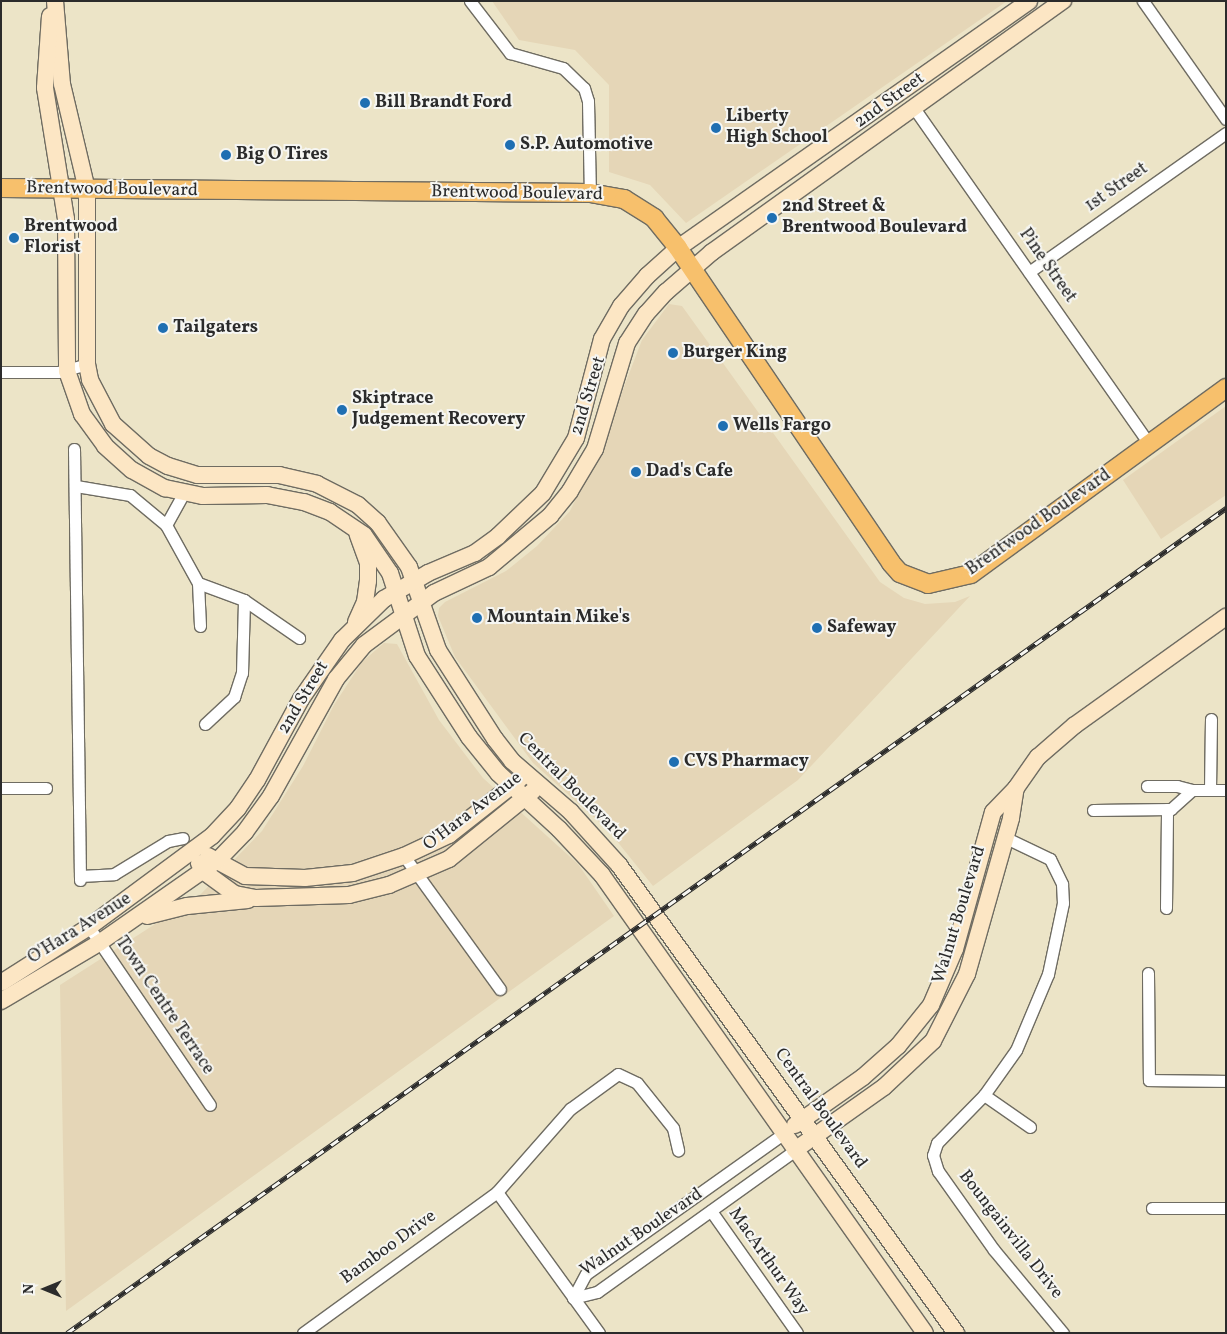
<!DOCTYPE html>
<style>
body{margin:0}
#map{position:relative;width:1227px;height:1334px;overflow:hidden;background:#ece4c7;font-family:Vollkorn,serif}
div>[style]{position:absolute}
.built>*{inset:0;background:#e5d6b7}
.roads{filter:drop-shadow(1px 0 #6f6c62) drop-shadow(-1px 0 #6f6c62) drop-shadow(0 1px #6f6c62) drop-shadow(0 -1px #6f6c62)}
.street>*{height:11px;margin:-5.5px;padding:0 5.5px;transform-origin:5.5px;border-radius:5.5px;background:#fff}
.secondary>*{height:16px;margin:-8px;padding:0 8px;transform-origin:8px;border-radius:8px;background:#fce6c4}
.primary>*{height:18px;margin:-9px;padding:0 9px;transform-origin:9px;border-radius:9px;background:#f7c06c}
.rail>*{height:5px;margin-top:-2.5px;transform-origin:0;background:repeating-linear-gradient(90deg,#f6f6f2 0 9px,#2b2b2b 0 18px);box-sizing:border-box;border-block:1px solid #2b2b2b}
.dots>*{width:14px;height:14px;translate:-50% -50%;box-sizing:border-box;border:2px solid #f6f6f2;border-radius:50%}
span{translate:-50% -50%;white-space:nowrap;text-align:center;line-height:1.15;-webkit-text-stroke:4px #f6f6f2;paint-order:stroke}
.street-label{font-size:18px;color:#2b2b2b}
.poi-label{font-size:18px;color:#2b2b2b;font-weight:700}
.left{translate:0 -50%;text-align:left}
.frame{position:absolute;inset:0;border:2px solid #2b2b2b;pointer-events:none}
.north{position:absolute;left:20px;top:1264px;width:50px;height:50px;-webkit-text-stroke:4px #f6f6f2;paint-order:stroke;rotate:270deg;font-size:14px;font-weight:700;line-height:20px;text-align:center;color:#2b2b2b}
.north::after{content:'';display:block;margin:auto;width:18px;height:22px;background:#2b2b2b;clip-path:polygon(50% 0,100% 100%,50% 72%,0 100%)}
</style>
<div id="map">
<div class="built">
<div style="clip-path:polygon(492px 1px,1007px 1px,686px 223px,650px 185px,609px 172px,609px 85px,575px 50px,519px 40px)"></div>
<div style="clip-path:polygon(669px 304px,682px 306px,880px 582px,904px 598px,925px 604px,955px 602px,970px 596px,798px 780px,653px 886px,608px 830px,533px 763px,455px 657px,438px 616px,439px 608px,445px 602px,506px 571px,537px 546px,570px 511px,599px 452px,642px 340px)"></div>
<div style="clip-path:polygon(1226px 406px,1226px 495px,1161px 539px,1123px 480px)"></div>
<div style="clip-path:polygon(384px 643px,397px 644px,439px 720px,483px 778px,578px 864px,614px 916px,66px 1311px,60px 985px,199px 896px,262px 831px,303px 766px,334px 705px,362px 662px)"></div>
</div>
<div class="roads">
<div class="street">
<div style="left:470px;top:1px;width:66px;rotate:52.4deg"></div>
<div style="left:510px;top:53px;width:55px;rotate:15.8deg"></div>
<div style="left:563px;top:68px;width:29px;rotate:44deg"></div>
<div style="left:584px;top:88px;width:14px;rotate:73deg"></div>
<div style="left:588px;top:101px;width:92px;rotate:88.8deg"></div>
<div style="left:1143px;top:1px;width:144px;rotate:54.9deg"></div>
<div style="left:914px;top:108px;width:410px;rotate:55deg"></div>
<div style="left:1029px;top:272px;width:241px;rotate:-35.2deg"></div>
<div style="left:1px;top:372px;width:57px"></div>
<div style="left:58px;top:372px;width:30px;rotate:-15deg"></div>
<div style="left:74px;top:449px;width:431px;rotate:89.2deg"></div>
<div style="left:76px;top:486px;width:55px;rotate:9.5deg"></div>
<div style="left:130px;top:495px;width:47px;rotate:39.8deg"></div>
<div style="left:166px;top:525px;width:66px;rotate:61.1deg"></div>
<div style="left:198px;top:583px;width:43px;rotate:87.3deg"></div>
<div style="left:166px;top:525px;width:38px;rotate:-61deg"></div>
<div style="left:198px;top:583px;width:49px;rotate:20.3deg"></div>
<div style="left:244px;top:600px;width:67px;rotate:34.6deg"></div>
<div style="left:205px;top:724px;width:40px;rotate:-43deg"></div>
<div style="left:234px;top:697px;width:25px;rotate:-72deg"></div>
<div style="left:242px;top:673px;width:73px;rotate:-88.4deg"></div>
<div style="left:1147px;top:786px;width:30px"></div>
<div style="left:1177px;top:786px;width:16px;rotate:15deg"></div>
<div style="left:1px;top:788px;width:45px"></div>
<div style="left:1210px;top:790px;width:71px;rotate:-89.2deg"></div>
<div style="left:1093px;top:810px;width:78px;rotate:-0.7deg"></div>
<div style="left:1171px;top:809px;width:28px;rotate:-42deg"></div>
<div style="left:1192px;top:790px;width:34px"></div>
<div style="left:1004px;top:837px;width:51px;rotate:25.6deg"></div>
<div style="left:1050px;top:859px;width:28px;rotate:64deg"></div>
<div style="left:1062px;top:884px;width:19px;rotate:87deg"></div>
<div style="left:1063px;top:903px;width:73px;rotate:101.9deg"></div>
<div style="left:1048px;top:974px;width:82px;rotate:112.8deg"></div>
<div style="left:1016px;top:1050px;width:55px;rotate:125.4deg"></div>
<div style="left:984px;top:1095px;width:67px;rotate:134.4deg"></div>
<div style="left:937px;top:1143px;width:13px;rotate:108deg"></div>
<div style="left:933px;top:1155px;width:17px;rotate:73deg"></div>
<div style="left:938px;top:1171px;width:97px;rotate:54.7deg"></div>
<div style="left:994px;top:1250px;width:108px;rotate:50.3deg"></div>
<div style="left:404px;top:856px;width:164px;rotate:54.2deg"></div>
<div style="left:80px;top:876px;width:34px;rotate:-3deg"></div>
<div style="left:114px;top:874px;width:63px;rotate:-31.4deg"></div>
<div style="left:168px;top:841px;width:15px;rotate:-11deg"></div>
<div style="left:1166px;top:908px;width:99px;rotate:-89.4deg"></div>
<div style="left:89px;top:927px;width:215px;rotate:55.8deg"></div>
<div style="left:1148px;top:973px;width:107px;rotate:89.5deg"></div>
<div style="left:1149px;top:1080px;width:77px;rotate:0.7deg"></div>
<div style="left:984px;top:1095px;width:56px;rotate:34.8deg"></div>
<div style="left:497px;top:1192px;width:174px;rotate:54.1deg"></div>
<div style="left:1152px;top:1208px;width:74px"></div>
<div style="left:711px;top:1211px;width:149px;rotate:54.8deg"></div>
<div style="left:573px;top:1298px;width:27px;rotate:-62deg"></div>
<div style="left:586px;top:1274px;width:242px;rotate:-35.4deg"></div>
<div style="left:573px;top:1298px;width:25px;rotate:-14deg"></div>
<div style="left:597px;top:1292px;width:244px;rotate:-35.6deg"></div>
<div style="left:303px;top:1333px;width:240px;rotate:-36deg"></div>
<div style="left:497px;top:1192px;width:111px;rotate:-48.7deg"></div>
<div style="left:570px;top:1109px;width:59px;rotate:-36.1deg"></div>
<div style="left:618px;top:1074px;width:21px;rotate:25deg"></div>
<div style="left:637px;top:1083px;width:58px;rotate:51.3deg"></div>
<div style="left:673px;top:1128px;width:23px;rotate:77deg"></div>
</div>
<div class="secondary">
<div style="left:55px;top:1px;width:83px;rotate:85.2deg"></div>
<div style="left:62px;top:84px;width:109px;rotate:76.7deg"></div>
<div style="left:87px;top:190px;width:174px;rotate:90deg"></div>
<div style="left:87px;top:364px;width:16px;rotate:79deg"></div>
<div style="left:90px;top:380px;width:50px;rotate:62.4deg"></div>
<div style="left:113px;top:424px;width:48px;rotate:41.6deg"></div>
<div style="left:149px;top:456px;width:21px;rotate:28deg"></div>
<div style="left:168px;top:466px;width:31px;rotate:17deg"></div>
<div style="left:198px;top:475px;width:81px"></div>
<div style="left:279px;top:475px;width:39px;rotate:13deg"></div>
<div style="left:317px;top:484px;width:46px;rotate:27.1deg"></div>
<div style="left:358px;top:505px;width:27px;rotate:42deg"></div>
<div style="left:378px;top:523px;width:54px;rotate:54.8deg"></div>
<div style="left:409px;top:567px;width:88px;rotate:70.7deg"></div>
<div style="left:438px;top:650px;width:106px;rotate:57.4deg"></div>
<div style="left:495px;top:739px;width:28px;rotate:52deg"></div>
<div style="left:512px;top:761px;width:78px;rotate:40.8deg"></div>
<div style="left:571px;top:812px;width:72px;rotate:47.8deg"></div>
<div style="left:619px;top:865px;width:577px;rotate:54.24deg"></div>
<div style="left:50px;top:16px;width:72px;rotate:94deg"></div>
<div style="left:45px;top:88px;width:133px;rotate:80.9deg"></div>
<div style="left:66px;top:219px;width:152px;rotate:89.6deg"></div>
<div style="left:67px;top:371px;width:46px;rotate:70.8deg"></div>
<div style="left:82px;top:414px;width:39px;rotate:54deg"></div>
<div style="left:105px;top:446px;width:36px;rotate:42deg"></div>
<div style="left:132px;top:470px;width:38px;rotate:29deg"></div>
<div style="left:165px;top:488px;width:39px;rotate:12deg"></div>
<div style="left:203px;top:496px;width:64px;rotate:-0.9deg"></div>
<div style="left:267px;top:495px;width:38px;rotate:11deg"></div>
<div style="left:304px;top:502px;width:28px;rotate:21deg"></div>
<div style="left:330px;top:512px;width:41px;rotate:34.1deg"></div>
<div style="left:364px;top:535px;width:46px;rotate:55.6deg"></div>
<div style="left:390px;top:573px;width:87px;rotate:72deg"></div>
<div style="left:417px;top:656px;width:96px;rotate:57.3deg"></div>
<div style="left:469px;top:737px;width:46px;rotate:51.1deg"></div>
<div style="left:498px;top:773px;width:83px;rotate:42.6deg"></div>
<div style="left:559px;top:829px;width:63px;rotate:46.9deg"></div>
<div style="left:602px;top:875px;width:560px;rotate:54.81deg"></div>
<div style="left:356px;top:622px;width:22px;rotate:-66deg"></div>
<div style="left:365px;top:602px;width:21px;rotate:-82deg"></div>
<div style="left:368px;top:581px;width:18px;rotate:-90deg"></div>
<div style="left:368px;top:563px;width:30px;rotate:-110deg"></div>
<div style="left:208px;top:856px;width:42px;rotate:28.4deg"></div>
<div style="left:245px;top:876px;width:60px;rotate:1.9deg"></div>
<div style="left:305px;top:878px;width:48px;rotate:-5.9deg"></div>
<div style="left:353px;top:873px;width:54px;rotate:-18.4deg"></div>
<div style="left:404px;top:856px;width:50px;rotate:-25deg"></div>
<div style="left:449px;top:835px;width:89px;rotate:-38.2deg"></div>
<div style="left:199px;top:863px;width:9px;rotate:63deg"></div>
<div style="left:203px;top:871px;width:39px;rotate:36deg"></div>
<div style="left:235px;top:894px;width:21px;rotate:11deg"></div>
<div style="left:256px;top:898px;width:93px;rotate:-1.8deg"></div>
<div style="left:349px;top:895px;width:41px;rotate:-14deg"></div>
<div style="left:389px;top:885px;width:65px;rotate:-23.4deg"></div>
<div style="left:449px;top:859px;width:108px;rotate:-39deg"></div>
<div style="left:147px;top:916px;width:41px;rotate:-14deg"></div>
<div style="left:187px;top:906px;width:61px;rotate:-5.6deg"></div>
<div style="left:1px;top:983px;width:104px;rotate:-32.5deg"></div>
<div style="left:89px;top:927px;width:153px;rotate:-36.5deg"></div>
<div style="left:212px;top:836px;width:38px;rotate:-47deg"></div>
<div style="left:238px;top:808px;width:34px;rotate:-56deg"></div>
<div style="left:257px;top:780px;width:92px;rotate:-61.5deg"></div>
<div style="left:301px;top:699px;width:72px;rotate:-55.2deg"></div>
<div style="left:342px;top:640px;width:59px;rotate:-44.3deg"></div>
<div style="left:384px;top:599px;width:51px;rotate:-30.6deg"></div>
<div style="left:428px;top:573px;width:51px;rotate:-23.1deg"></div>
<div style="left:475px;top:553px;width:29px;rotate:-36deg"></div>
<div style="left:498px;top:536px;width:62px;rotate:-43.7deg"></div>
<div style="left:543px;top:493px;width:64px;rotate:-59deg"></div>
<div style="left:576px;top:438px;width:102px;rotate:-75.3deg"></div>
<div style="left:602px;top:339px;width:38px;rotate:-60deg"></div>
<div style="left:621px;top:306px;width:40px;rotate:-49deg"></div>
<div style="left:647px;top:276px;width:42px;rotate:-42.1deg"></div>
<div style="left:678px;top:248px;width:429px;rotate:-35.1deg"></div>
<div style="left:1px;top:1001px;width:114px;rotate:-30.6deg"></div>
<div style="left:99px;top:943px;width:145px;rotate:-34.9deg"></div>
<div style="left:218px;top:860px;width:39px;rotate:-46deg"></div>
<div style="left:245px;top:832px;width:44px;rotate:-54.2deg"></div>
<div style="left:271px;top:796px;width:134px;rotate:-60.9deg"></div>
<div style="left:336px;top:679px;width:44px;rotate:-50.5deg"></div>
<div style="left:364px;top:645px;width:87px;rotate:-36.6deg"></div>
<div style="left:434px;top:593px;width:61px;rotate:-25.3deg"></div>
<div style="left:489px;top:567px;width:80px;rotate:-39.9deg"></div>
<div style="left:550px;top:516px;width:32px;rotate:-51deg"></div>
<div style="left:570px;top:491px;width:49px;rotate:-59.2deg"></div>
<div style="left:595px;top:449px;width:111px;rotate:-73.2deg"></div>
<div style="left:627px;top:343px;width:35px;rotate:-57deg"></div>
<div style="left:646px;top:314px;width:30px;rotate:-48deg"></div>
<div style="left:666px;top:292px;width:61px;rotate:-41deg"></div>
<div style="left:712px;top:252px;width:432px;rotate:-35.6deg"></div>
<div style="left:795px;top:1125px;width:83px;rotate:-35.2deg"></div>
<div style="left:863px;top:1077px;width:47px;rotate:-41.5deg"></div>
<div style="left:898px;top:1046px;width:53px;rotate:-51.2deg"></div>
<div style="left:931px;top:1005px;width:61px;rotate:-66.8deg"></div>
<div style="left:955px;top:949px;width:142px;rotate:-74.5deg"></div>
<div style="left:993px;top:812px;width:33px;rotate:-46deg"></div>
<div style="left:1016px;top:788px;width:38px;rotate:-55deg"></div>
<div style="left:1038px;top:757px;width:49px;rotate:-40.9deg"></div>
<div style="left:1075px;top:725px;width:186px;rotate:-35.6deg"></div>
<div style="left:795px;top:1150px;width:109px;rotate:-35.3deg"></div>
<div style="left:884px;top:1087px;width:67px;rotate:-43.2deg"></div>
<div style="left:933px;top:1041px;width:75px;rotate:-63.1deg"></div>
<div style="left:967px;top:974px;width:162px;rotate:-74.2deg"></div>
<div style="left:1011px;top:818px;width:30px;rotate:-81deg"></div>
</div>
<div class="primary">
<div style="left:1px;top:188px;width:589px;rotate:0.49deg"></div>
<div style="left:590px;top:193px;width:35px;rotate:10deg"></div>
<div style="left:624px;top:199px;width:36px;rotate:32deg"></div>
<div style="left:654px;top:218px;width:38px;rotate:51deg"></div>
<div style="left:678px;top:248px;width:380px;rotate:55.9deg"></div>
<div style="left:891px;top:563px;width:13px;rotate:48deg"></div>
<div style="left:900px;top:573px;width:30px;rotate:21deg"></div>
<div style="left:928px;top:584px;width:44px;rotate:-13.1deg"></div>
<div style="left:971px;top:574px;width:316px;rotate:-36.1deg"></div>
</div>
</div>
<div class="rail">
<div style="left:67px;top:1333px;width:1423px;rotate:-35.44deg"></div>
</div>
<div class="dots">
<div style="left:365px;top:103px;background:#1f6fb2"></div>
<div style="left:716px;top:128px;background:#1f6fb2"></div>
<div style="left:510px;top:145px;background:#1f6fb2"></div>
<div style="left:226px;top:155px;background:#1f6fb2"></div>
<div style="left:772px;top:218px;background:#1f6fb2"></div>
<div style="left:14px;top:238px;background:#1f6fb2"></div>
<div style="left:163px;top:328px;background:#1f6fb2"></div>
<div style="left:673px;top:353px;background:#1f6fb2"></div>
<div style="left:342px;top:410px;background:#1f6fb2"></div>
<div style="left:723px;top:426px;background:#1f6fb2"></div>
<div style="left:636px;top:472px;background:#1f6fb2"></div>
<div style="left:477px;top:618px;background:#1f6fb2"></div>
<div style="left:817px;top:628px;background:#1f6fb2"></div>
<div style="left:674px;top:762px;background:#1f6fb2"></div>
</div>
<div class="street-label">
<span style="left:890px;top:101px;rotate:-36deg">2nd Street</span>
<span style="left:1117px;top:188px;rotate:-35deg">1st Street</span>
<span style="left:112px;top:190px;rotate:1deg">Brentwood Boulevard</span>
<span style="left:517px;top:194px;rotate:1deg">Brentwood Boulevard</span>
<span style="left:1047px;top:266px;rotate:55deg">Pine Street</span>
<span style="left:589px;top:396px;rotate:-73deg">2nd Street</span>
<span style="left:1039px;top:523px;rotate:-35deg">Brentwood Boulevard</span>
<span style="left:304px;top:698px;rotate:-59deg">2nd Street</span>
<span style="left:571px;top:787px;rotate:45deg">Central Boulevard</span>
<span style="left:473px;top:812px;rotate:-37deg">O'Hara Avenue</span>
<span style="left:960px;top:915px;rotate:-73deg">Walnut Boulevard</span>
<span style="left:80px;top:929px;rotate:-32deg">O'Hara Avenue</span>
<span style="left:164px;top:1006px;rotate:56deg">Town Centre Terrace</span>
<span style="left:820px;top:1109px;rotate:54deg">Central Boulevard</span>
<span style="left:642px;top:1233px;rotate:-34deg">Walnut Boulevard</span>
<span style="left:1010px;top:1235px;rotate:52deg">Boungainvilla Drive</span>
<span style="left:389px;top:1248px;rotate:-36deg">Bamboo Drive</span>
<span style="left:768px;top:1262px;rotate:55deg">MacArthur Way</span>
</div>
<div class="poi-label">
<span class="left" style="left:375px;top:103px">Bill Brandt Ford</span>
<span class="left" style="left:726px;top:128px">Liberty<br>High School</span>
<span class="left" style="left:520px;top:145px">S.P. Automotive</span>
<span class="left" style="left:236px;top:155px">Big O Tires</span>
<span class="left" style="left:782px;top:218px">2nd Street &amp;<br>Brentwood Boulevard</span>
<span class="left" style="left:24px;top:238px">Brentwood<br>Florist</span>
<span class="left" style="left:173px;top:328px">Tailgaters</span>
<span class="left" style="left:683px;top:353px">Burger King</span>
<span class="left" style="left:352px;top:410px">Skiptrace<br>Judgement Recovery</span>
<span class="left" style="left:733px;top:426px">Wells Fargo</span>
<span class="left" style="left:646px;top:472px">Dad's Cafe</span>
<span class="left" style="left:487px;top:618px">Mountain Mike's</span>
<span class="left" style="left:827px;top:628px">Safeway</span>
<span class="left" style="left:684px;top:762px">CVS Pharmacy</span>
</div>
<div class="frame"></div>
<div class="north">N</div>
</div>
